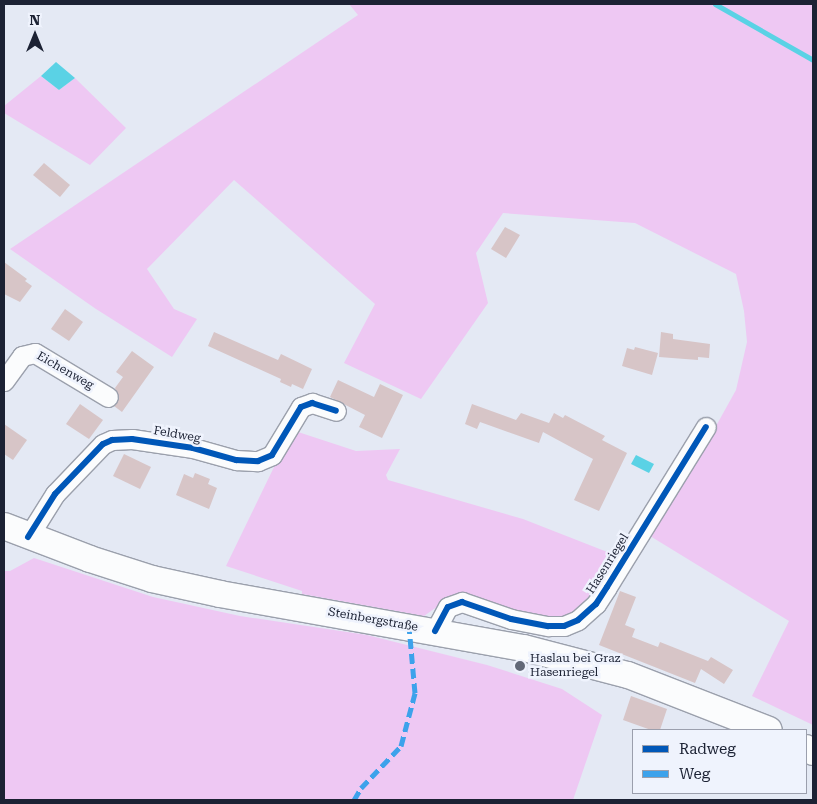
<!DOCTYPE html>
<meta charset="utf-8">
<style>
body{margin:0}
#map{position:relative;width:817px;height:804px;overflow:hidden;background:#e4e9f4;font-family:"Roboto Serif",serif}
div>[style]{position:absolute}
.green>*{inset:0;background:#eec8f3}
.water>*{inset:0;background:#5ad2e5}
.stream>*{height:5px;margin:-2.5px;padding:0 2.5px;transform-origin:2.5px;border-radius:2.5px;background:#5ad2e5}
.building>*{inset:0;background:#d7c5c7}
.roads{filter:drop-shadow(1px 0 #9ba0ac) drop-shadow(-1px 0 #9ba0ac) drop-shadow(0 1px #9ba0ac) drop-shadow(0 -1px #9ba0ac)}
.minor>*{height:19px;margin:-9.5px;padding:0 9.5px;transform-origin:9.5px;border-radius:9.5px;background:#fbfcfd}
.secondary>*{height:26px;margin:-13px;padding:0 13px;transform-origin:13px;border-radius:13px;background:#fbfcfd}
.quiet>*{height:5px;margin-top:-2.5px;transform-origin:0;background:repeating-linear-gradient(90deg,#3da2eb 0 10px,transparent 0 15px)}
.cycleway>*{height:6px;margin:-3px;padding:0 3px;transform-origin:3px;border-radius:3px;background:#0057b8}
.dots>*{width:14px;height:14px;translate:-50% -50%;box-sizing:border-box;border:2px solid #eff3fd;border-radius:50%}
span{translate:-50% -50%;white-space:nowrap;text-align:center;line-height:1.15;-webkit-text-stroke:5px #eff3fd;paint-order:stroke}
.street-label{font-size:12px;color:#1c2234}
.poi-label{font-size:12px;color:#1c2234}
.left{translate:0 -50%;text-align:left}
.frame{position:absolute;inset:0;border:5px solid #1c2234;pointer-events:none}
.legend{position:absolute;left:632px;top:729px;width:175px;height:65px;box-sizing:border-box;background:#eff3fd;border:1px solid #9b9fad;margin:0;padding:6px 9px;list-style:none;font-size:15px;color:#1c2234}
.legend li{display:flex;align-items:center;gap:10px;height:25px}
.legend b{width:25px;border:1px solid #9b9fad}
.north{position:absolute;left:10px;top:10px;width:50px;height:50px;-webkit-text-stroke:4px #eff3fd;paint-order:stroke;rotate:0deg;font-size:14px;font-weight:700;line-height:20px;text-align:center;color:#1c2234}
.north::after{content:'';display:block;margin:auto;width:18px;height:22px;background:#1c2234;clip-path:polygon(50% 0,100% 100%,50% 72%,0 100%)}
</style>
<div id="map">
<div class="green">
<div style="clip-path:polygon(349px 4px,813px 4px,813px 725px,752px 696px,789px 621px,637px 528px,696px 435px,716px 426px,736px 390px,747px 342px,744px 311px,736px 274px,635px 223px,503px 213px,476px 253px,488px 303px,421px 399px,344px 363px,375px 304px,234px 180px,147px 269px,174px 309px,197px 319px,172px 357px,96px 309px,10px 249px,358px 15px)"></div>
<div style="clip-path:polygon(41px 76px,59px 90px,75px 78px,126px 128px,90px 165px,4px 113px,4px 106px)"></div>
<div style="clip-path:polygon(292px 430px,356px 451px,400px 449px,386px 475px,388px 480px,523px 519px,620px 557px,588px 607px,569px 621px,448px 599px,424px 616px,302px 594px,302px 591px,226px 566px)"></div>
<div style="clip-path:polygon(34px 558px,153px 597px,240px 616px,367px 635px,487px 665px,562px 689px,602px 715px,573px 800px,4px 800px,4px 571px,10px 571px)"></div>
</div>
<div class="water">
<div style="clip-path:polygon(56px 62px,75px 78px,59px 90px,41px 76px)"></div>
<div style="clip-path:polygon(636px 455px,654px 464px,649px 473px,631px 464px)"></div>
</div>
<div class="stream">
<div style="left:715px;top:4px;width:113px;rotate:29.7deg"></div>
</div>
<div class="building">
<div style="clip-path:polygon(44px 163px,70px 185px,60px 197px,33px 175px)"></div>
<div style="clip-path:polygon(505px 227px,520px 235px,506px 258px,491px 249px)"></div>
<div style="clip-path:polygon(4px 262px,27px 279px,25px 281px,32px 286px,20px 302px,4px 294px)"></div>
<div style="clip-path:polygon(65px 309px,83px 322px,69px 341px,51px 329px)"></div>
<div style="clip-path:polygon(214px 332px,278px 360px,281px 354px,312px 369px,303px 389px,292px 384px,291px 387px,280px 382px,281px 379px,208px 346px)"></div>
<div style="clip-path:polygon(661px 332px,673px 334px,673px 339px,710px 344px,709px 358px,698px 357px,698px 360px,659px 357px)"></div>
<div style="clip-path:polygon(635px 347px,658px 353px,652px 375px,622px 366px,627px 348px,634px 350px)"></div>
<div style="clip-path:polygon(132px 351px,154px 367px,122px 412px,114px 406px,119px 398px,115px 388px,123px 377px,116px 372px)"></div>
<div style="clip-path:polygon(338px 380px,374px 397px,380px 384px,403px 395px,382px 438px,359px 427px,365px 415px,330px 397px)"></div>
<div style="clip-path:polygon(80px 404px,103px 420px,89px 439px,66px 424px)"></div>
<div style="clip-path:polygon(472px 404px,516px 420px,521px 413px,549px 423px,554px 413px,563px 418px,565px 415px,605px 436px,602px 440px,627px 453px,599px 511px,574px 500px,593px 459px,543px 432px,539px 443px,480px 422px,477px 429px,465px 424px)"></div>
<div style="clip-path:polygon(4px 424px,27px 440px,13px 460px,4px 454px)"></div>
<div style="clip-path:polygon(124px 454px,151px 467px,140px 489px,113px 476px)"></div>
<div style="clip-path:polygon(195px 473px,210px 479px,208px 484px,217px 488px,209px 509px,176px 495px,184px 474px,193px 478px)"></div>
<div style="clip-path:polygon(620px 591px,636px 597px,625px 625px,635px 629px,632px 637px,658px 647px,660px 642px,708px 661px,711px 657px,733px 670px,724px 684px,701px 669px,695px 683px,599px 645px)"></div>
<div style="clip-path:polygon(631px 696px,667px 709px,660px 730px,651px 730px,623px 720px)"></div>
</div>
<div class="roads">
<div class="minor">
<div style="left:4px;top:381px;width:31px;rotate:-54deg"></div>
<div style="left:22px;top:356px;width:13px;rotate:-13deg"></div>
<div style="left:35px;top:353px;width:85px;rotate:31.1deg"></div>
<div style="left:28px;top:537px;width:51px;rotate:-57.9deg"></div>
<div style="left:55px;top:494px;width:69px;rotate:-46.2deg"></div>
<div style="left:103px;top:444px;width:10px;rotate:-24deg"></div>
<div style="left:112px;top:440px;width:20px;rotate:-3deg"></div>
<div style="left:132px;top:439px;width:62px;rotate:8.4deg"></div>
<div style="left:193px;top:448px;width:45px;rotate:15.6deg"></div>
<div style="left:236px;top:460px;width:22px;rotate:3deg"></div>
<div style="left:258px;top:461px;width:15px;rotate:-23deg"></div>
<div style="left:272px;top:455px;width:56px;rotate:-58.9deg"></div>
<div style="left:301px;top:407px;width:12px;rotate:-20deg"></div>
<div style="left:312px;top:403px;width:25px;rotate:18deg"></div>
<div style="left:435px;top:631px;width:27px;rotate:-62deg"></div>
<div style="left:448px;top:607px;width:15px;rotate:-20deg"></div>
<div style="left:462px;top:602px;width:52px;rotate:19.1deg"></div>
<div style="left:511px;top:619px;width:38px;rotate:11deg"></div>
<div style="left:548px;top:626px;width:16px"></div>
<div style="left:564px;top:626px;width:15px;rotate:-23deg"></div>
<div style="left:578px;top:620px;width:24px;rotate:-42deg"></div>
<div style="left:596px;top:604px;width:20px;rotate:-57deg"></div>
<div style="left:607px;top:587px;width:188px;rotate:-58.3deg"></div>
</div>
<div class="secondary">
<div style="left:4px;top:526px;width:92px;rotate:21deg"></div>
<div style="left:90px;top:559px;width:65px;rotate:17.9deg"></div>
<div style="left:152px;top:579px;width:70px;rotate:12.4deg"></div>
<div style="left:220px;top:594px;width:309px;rotate:10.1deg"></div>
<div style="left:524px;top:648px;width:107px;rotate:14.6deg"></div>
<div style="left:628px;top:675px;width:151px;rotate:21.3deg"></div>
<div style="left:806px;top:748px;width:8px;rotate:30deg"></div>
</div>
</div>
<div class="quiet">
<div style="left:354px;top:800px;width:14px;rotate:-60deg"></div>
<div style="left:361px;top:788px;width:58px;rotate:-46.4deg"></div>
<div style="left:401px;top:746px;width:55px;rotate:-75.2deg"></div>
<div style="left:415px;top:693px;width:67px;rotate:-95.1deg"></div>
</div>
<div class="cycleway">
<div style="left:28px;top:537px;width:51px;rotate:-57.9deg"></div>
<div style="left:55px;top:494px;width:69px;rotate:-46.2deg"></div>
<div style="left:103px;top:444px;width:10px;rotate:-24deg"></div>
<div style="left:112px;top:440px;width:20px;rotate:-3deg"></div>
<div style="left:132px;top:439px;width:62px;rotate:8.4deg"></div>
<div style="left:193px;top:448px;width:45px;rotate:15.6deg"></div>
<div style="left:236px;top:460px;width:22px;rotate:3deg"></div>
<div style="left:258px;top:461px;width:15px;rotate:-23deg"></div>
<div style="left:272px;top:455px;width:56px;rotate:-58.9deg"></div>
<div style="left:301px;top:407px;width:12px;rotate:-20deg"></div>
<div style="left:312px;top:403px;width:25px;rotate:18deg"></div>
<div style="left:435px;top:631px;width:27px;rotate:-62deg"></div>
<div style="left:448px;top:607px;width:15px;rotate:-20deg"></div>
<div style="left:462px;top:602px;width:52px;rotate:19.1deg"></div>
<div style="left:511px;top:619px;width:38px;rotate:11deg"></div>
<div style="left:548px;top:626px;width:16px"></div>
<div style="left:564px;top:626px;width:15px;rotate:-23deg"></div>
<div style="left:578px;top:620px;width:24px;rotate:-42deg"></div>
<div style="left:596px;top:604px;width:20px;rotate:-57deg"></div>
<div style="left:607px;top:587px;width:188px;rotate:-58.3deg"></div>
</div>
<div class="dots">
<div style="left:520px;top:666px;background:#626877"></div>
</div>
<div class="street-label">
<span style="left:65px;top:371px;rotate:30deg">Eichenweg</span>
<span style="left:177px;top:435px;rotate:10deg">Feldweg</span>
<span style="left:608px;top:564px;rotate:-58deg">Hasenriegel</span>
<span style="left:373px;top:620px;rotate:10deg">Steinbergstraße</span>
</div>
<div class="poi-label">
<span class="left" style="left:530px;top:666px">Haslau bei Graz<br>Hasenriegel</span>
</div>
<div class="frame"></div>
<ul class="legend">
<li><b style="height:6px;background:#0057b8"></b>Radweg</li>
<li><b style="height:6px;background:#3da2eb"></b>Weg</li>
</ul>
<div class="north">N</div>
</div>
